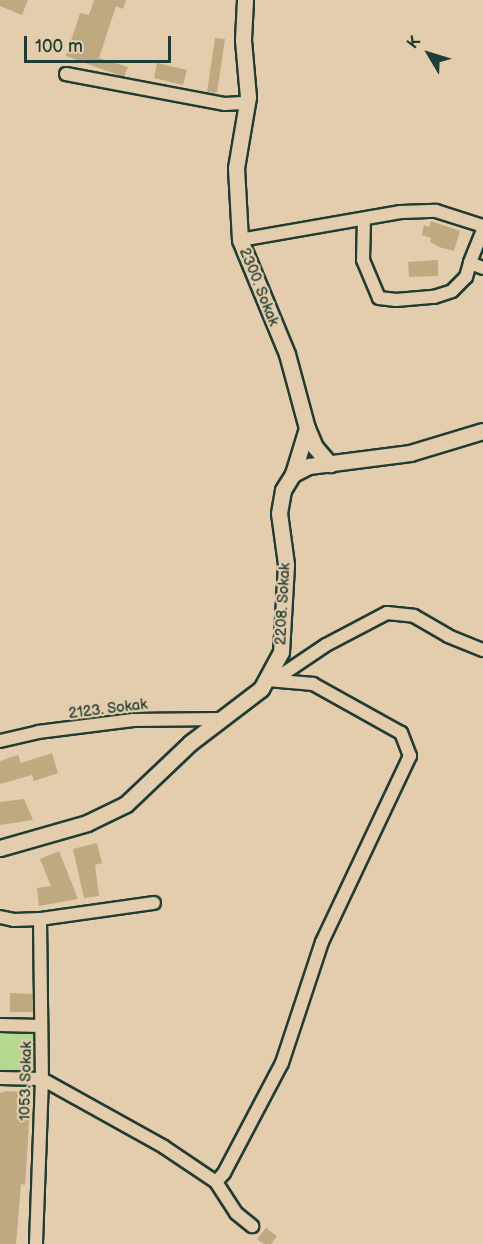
<!DOCTYPE html>
<style>
body{margin:0}
#map{position:relative;width:483px;height:1244px;overflow:hidden;background:#e3cdac;font-family:"Balsamiq Sans",sans-serif}
div>[style]{position:absolute}
.green>*{inset:0;background:#b5d790}
.building>*{inset:0;background:#bea980}
.roads{filter:drop-shadow(2px 0 #1f3d34) drop-shadow(-2px 0 #1f3d34) drop-shadow(0 2px #1f3d34) drop-shadow(0 -2px #1f3d34)}
.minor>*{height:12px;margin:-6px;padding:0 6px;transform-origin:6px;border-radius:6px;background:#e3cdac}
.tertiary>*{height:15px;margin:-7.5px;padding:0 7.5px;transform-origin:7.5px;border-radius:7.5px;background:#e3cdac}
span{translate:-50% -50%;white-space:nowrap;text-align:center;line-height:1.15;-webkit-text-stroke:4.5px #e3cdac;paint-order:stroke}
.street-label{font-size:15px;color:#1f3d34}
.north{position:absolute;left:399px;top:24px;width:60px;height:60px;-webkit-text-stroke:4px #e3cdac;paint-order:stroke;rotate:308deg;font-size:16px;font-weight:700;line-height:24px;text-align:center;color:#1f3d34}
.north::after{content:'';display:block;margin:auto;width:21px;height:27px;background:#1f3d34;clip-path:polygon(50% 0,100% 100%,50% 72%,0 100%)}
.scale{position:absolute;left:24px;top:36px;width:147px;height:27px;box-sizing:border-box;border:3px solid #1f3d34;border-top:0;padding-left:8px;font-size:18px;line-height:21px;white-space:nowrap;color:#1f3d34;-webkit-text-stroke:4px #e3cdac;paint-order:stroke}
</style>
<div id="map">
<div class="green">
<div style="clip-path:polygon(0 1025px,41px 1026px,42px 1079px,0 1078px)"></div>
</div>
<div class="building">
<div style="clip-path:polygon(0 0,28px 0,22px 15px,0 6px)"></div>
<div style="clip-path:polygon(94px 0,126px 0,123px 9px,116px 6px,99px 58px,128px 67px,124px 77px,66px 56px,80px 13px,89px 15px)"></div>
<div style="clip-path:polygon(215px 38px,225px 39px,217px 93px,207px 92px)"></div>
<div style="clip-path:polygon(157px 63px,187px 70px,183px 85px,154px 78px)"></div>
<div style="clip-path:polygon(431px 221px,460px 231px,454px 251px,439px 247px,430px 242px,431px 238px,422px 235px,424px 225px,429px 227px)"></div>
<div style="clip-path:polygon(438px 260px,438px 276px,409px 277px,408px 262px)"></div>
<div style="clip-path:polygon(52px 753px,58px 773px,34px 781px,32px 775px,0 784px,0 761px,18px 755px,21px 763px)"></div>
<div style="clip-path:polygon(24px 799px,33px 820px,0 825px,0 802px)"></div>
<div style="clip-path:polygon(97px 843px,102px 863px,95px 865px,99px 896px,84px 898px,73px 849px)"></div>
<div style="clip-path:polygon(59px 851px,78px 899px,39px 906px,37px 888px,51px 886px,40px 859px)"></div>
<div style="clip-path:polygon(10px 993px,33px 994px,33px 1012px,10px 1012px)"></div>
<div style="clip-path:polygon(6px 1091px,31px 1092px,25px 1185px,21px 1184px,16px 1244px,0 1244px,0 1093px)"></div>
<div style="clip-path:polygon(266px 1228px,277px 1236px,271px 1244px,264px 1244px,257px 1239px)"></div>
</div>
<div class="roads">
<div class="minor">
<div style="left:66px;top:74px;width:162px;rotate:10.7deg"></div>
<div style="left:225px;top:104px;width:22px;rotate:-3deg"></div>
<div style="left:364px;top:219px;width:41px;rotate:91.4deg"></div>
<div style="left:363px;top:260px;width:41px;rotate:67.2deg"></div>
<div style="left:379px;top:298px;width:17px;rotate:7deg"></div>
<div style="left:396px;top:300px;width:38px;rotate:-5deg"></div>
<div style="left:434px;top:297px;width:19px;rotate:-18deg"></div>
<div style="left:452px;top:291px;width:20px;rotate:-45deg"></div>
<div style="left:466px;top:277px;width:15px;rotate:-74deg"></div>
<div style="left:483px;top:230px;width:35px;rotate:112deg"></div>
<div style="left:470px;top:263px;width:14px;rotate:21deg"></div>
<div style="left:240px;top:240px;width:163px;rotate:-9.9deg"></div>
<div style="left:401px;top:212px;width:35px;rotate:-2deg"></div>
<div style="left:436px;top:211px;width:49px;rotate:17.7deg"></div>
<div style="left:272px;top:679px;width:9px;rotate:-21deg"></div>
<div style="left:280px;top:676px;width:55px;rotate:-34deg"></div>
<div style="left:326px;top:645px;width:69px;rotate:-27.7deg"></div>
<div style="left:387px;top:613px;width:27px;rotate:6deg"></div>
<div style="left:414px;top:616px;width:39px;rotate:30deg"></div>
<div style="left:448px;top:636px;width:38px;rotate:22deg"></div>
<div style="left:0;top:741px;width:39px;rotate:-13deg"></div>
<div style="left:38px;top:732px;width:96px;rotate:-7.2deg"></div>
<div style="left:133px;top:720px;width:88px;rotate:-0.7deg"></div>
<div style="left:0;top:917px;width:14px;rotate:12deg"></div>
<div style="left:14px;top:920px;width:26px;rotate:-2deg"></div>
<div style="left:40px;top:919px;width:160px;rotate:89.3deg"></div>
<div style="left:42px;top:1079px;width:165px;rotate:92.1deg"></div>
<div style="left:40px;top:919px;width:115px;rotate:-8deg"></div>
<div style="left:0;top:1025px;width:41px;rotate:1.4deg"></div>
<div style="left:0;top:1078px;width:42px;rotate:1.4deg"></div>
<div style="left:42px;top:1079px;width:140px;rotate:29.1deg"></div>
<div style="left:164px;top:1147px;width:63px;rotate:33.9deg"></div>
<div style="left:216px;top:1182px;width:12px;rotate:-48deg"></div>
<div style="left:224px;top:1173px;width:124px;rotate:-62.2deg"></div>
<div style="left:282px;top:1063px;width:127px;rotate:-71.7deg"></div>
<div style="left:322px;top:942px;width:206px;rotate:-64.7deg"></div>
<div style="left:410px;top:756px;width:25px;rotate:-111deg"></div>
<div style="left:401px;top:733px;width:101px;rotate:-150.9deg"></div>
<div style="left:313px;top:684px;width:45px;rotate:-174.9deg"></div>
<div style="left:216px;top:1182px;width:37px;rotate:57deg"></div>
<div style="left:236px;top:1213px;width:21px;rotate:39deg"></div>
</div>
<div class="tertiary">
<div style="left:245px;top:0;width:40px;rotate:92.9deg"></div>
<div style="left:243px;top:40px;width:57px;rotate:85deg"></div>
<div style="left:248px;top:97px;width:72px;rotate:99.6deg"></div>
<div style="left:236px;top:168px;width:72px;rotate:86.8deg"></div>
<div style="left:240px;top:240px;width:123px;rotate:67.6deg"></div>
<div style="left:287px;top:354px;width:77px;rotate:74.9deg"></div>
<div style="left:307px;top:428px;width:21px;rotate:67deg"></div>
<div style="left:315px;top:447px;width:23px;rotate:49deg"></div>
<div style="left:293px;top:474px;width:48px;rotate:-73.1deg"></div>
<div style="left:0;top:848px;width:91px;rotate:-16deg"></div>
<div style="left:87px;top:823px;width:43px;rotate:-26deg"></div>
<div style="left:126px;top:804px;width:88px;rotate:-43.6deg"></div>
<div style="left:190px;top:743px;width:89px;rotate:-37.3deg"></div>
<div style="left:261px;top:689px;width:42px;rotate:-61.6deg"></div>
<div style="left:281px;top:652px;width:88px;rotate:-86.7deg"></div>
<div style="left:286px;top:564px;width:51px;rotate:-97.8deg"></div>
<div style="left:279px;top:513px;width:23px;rotate:-80deg"></div>
<div style="left:283px;top:490px;width:19px;rotate:-58deg"></div>
<div style="left:293px;top:474px;width:18px;rotate:-27deg"></div>
<div style="left:309px;top:466px;width:102px;rotate:-7.3deg"></div>
<div style="left:410px;top:453px;width:76px;rotate:-16.8deg"></div>
</div>
</div>
<div class="street-label">
<span style="left:259px;top:287px;rotate:68deg">2300. Sokak</span>
<span style="left:283px;top:604px;rotate:-87deg">2208. Sokak</span>
<span style="left:108px;top:709px;rotate:-7deg">2123. Sokak</span>
<span style="left:26px;top:1081px;rotate:-89deg">1053. Sokak</span>
</div>
<div class="north">K</div>
<div class="scale">100 m</div>
</div>
